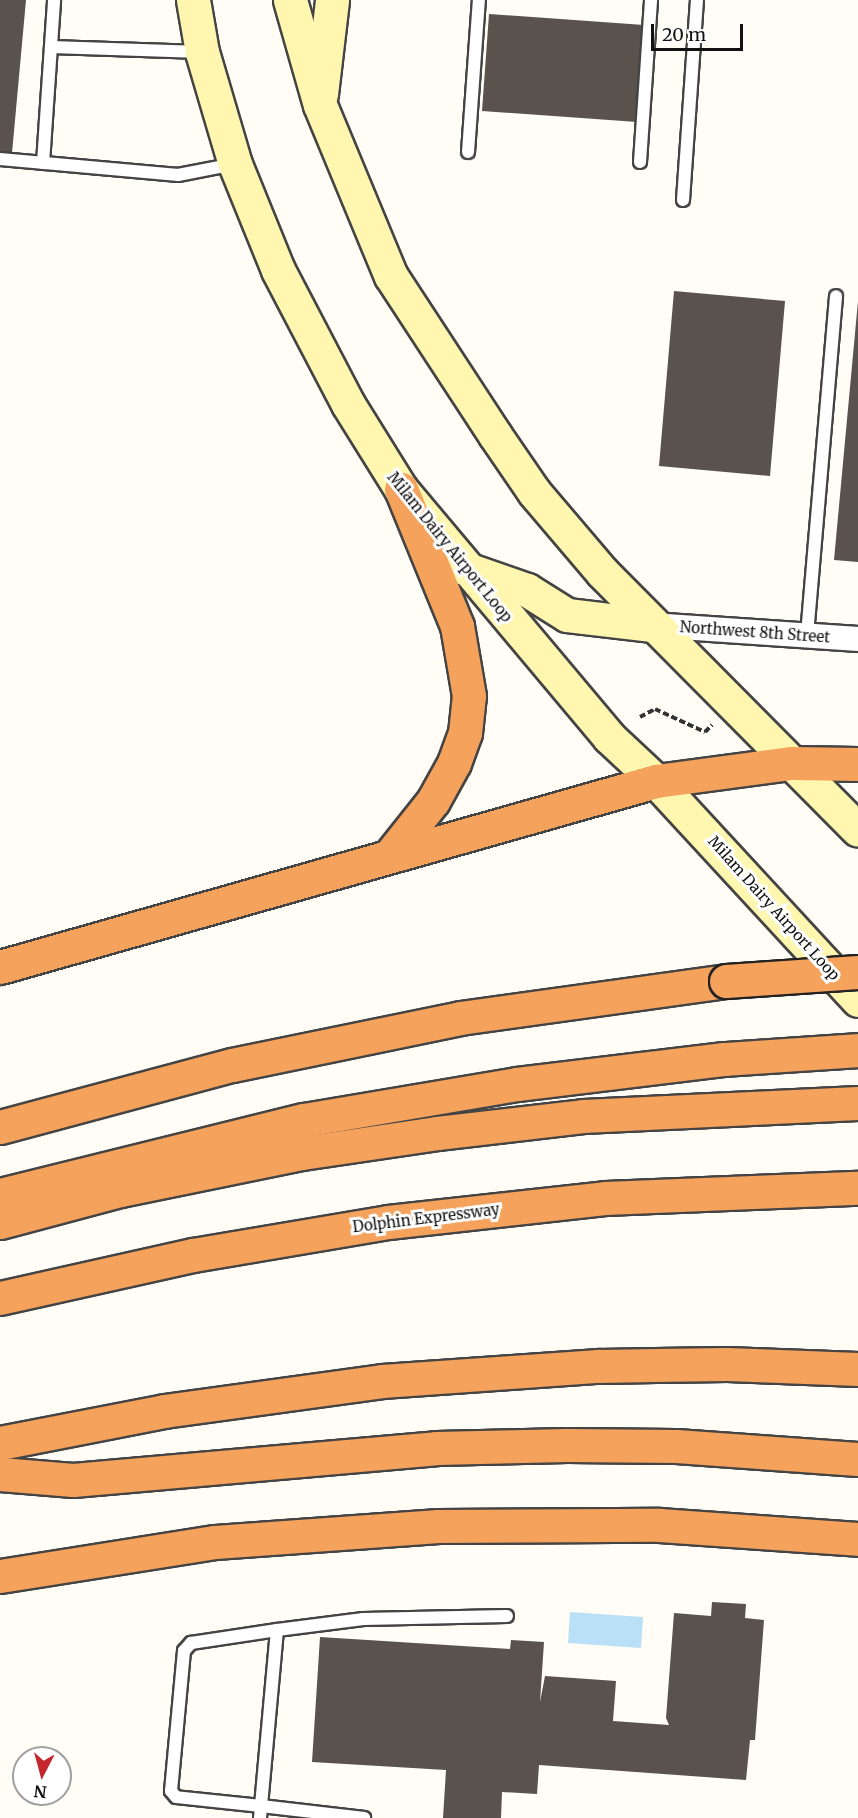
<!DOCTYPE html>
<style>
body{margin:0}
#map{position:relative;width:858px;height:1818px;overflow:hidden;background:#fffdf5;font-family:Merriweather,serif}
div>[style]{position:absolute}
.water>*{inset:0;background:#b9e0f7}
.building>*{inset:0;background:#5a524d}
.path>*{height:4px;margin-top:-2px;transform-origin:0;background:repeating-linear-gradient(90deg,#333 0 6px,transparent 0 9px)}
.roads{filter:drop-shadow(2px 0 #444) drop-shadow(-2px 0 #444) drop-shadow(0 2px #444) drop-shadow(0 -2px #444)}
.lane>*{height:12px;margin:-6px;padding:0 6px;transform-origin:6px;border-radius:6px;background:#fff}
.street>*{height:24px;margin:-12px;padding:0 12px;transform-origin:12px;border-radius:12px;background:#fff}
.secondary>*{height:33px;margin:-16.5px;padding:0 16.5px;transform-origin:16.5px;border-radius:16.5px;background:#fff6b0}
.highway>*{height:33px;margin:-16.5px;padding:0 16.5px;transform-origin:16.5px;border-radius:16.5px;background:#f5a25d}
.bridges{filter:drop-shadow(2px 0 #222) drop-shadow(-2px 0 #222) drop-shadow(0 2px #222) drop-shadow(0 -2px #222)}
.highway-bridge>*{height:33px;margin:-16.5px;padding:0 16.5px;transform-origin:16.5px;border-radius:16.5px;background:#f5a25d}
span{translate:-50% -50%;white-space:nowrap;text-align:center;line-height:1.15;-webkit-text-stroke:6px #fff;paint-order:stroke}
.street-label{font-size:15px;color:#111}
.north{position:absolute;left:12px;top:1746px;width:60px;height:60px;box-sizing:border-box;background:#fff;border:2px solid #a0a0a0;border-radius:50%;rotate:186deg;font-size:16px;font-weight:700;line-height:24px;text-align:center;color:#111}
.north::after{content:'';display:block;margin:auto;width:21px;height:27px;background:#c4262e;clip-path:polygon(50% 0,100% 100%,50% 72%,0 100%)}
.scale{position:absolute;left:651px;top:24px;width:92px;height:27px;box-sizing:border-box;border:3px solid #111;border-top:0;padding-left:8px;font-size:18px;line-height:21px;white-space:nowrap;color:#111;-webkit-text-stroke:4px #fff;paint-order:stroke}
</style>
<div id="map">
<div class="water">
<div style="clip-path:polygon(570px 1612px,643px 1617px,641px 1648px,568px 1643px)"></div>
</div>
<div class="building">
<div style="clip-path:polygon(0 0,26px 0,12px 153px,0 152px)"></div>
<div style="clip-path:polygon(489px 14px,644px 25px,637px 122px,482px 111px)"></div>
<div style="clip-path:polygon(674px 291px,785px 301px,770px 476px,659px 466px)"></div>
<div style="clip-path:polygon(858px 301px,858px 562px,834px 560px)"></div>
<div style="clip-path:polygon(712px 1602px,746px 1604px,745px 1618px,764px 1620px,755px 1740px,750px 1740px,746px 1780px,539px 1765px,537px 1794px,502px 1792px,501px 1818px,443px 1818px,446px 1770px,312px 1762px,320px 1637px,510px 1649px,511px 1640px,544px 1642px,540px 1702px,545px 1676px,616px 1681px,613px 1721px,669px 1725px,666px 1718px,674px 1613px,711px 1616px)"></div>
</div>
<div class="path">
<div style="left:640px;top:717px;width:17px;rotate:-28deg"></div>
<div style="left:655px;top:709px;width:55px;rotate:24.7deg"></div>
<div style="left:705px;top:732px;width:10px;rotate:-45deg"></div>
</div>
<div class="roads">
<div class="lane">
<div style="left:51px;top:47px;width:150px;rotate:1.9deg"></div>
<div style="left:468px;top:152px;width:152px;rotate:-85.9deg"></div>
<div style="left:0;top:159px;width:179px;rotate:5.1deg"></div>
<div style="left:178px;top:175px;width:57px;rotate:-11.1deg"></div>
<div style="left:640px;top:162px;width:162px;rotate:-86.1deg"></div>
<div style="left:43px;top:163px;width:163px;rotate:-86.1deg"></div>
<div style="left:683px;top:200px;width:200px;rotate:-86deg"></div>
<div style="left:807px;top:635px;width:340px;rotate:-85.1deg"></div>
<div style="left:277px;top:1630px;width:177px;rotate:95.2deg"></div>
<div style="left:261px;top:1806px;width:85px;rotate:-174deg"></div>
<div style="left:176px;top:1797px;width:8px;rotate:-130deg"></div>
<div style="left:171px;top:1791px;width:141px;rotate:-84.7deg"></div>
<div style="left:184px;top:1651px;width:11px;rotate:-49deg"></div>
<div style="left:191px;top:1643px;width:87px;rotate:-8.6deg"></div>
<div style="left:277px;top:1630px;width:87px;rotate:-7.3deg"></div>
<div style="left:363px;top:1619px;width:144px;rotate:-1.2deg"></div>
<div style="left:260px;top:1818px;width:12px;rotate:-85deg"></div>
<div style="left:261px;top:1806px;width:104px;rotate:6.6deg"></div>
</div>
<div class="street">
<div style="left:652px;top:625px;width:206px;rotate:3.9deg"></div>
</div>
<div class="secondary">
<div style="left:193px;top:0;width:53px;rotate:80.2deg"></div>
<div style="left:202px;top:52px;width:117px;rotate:73.6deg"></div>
<div style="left:235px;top:164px;width:114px;rotate:67.9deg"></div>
<div style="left:278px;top:270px;width:151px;rotate:62.4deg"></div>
<div style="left:348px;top:404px;width:100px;rotate:58.1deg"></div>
<div style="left:401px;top:489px;width:324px;rotate:50deg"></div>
<div style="left:609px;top:737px;width:64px;rotate:43.1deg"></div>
<div style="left:656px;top:781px;width:298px;rotate:47.3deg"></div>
<div style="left:290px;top:0;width:109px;rotate:74.1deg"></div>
<div style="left:320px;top:105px;width:185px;rotate:67.5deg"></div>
<div style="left:391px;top:276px;width:190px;rotate:56.8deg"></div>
<div style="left:495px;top:435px;width:69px;rotate:55.6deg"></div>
<div style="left:534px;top:492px;width:105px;rotate:49.6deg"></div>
<div style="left:602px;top:572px;width:363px;rotate:45.2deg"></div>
<div style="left:321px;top:94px;width:95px;rotate:-83.3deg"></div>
<div style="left:464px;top:568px;width:67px;rotate:19.2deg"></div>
<div style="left:527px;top:590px;width:47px;rotate:32deg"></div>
<div style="left:567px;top:615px;width:86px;rotate:6.7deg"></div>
</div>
<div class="highway">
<div style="left:390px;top:855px;width:69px;rotate:-51.5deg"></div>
<div style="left:433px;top:801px;width:43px;rotate:-61.1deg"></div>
<div style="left:454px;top:763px;width:32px;rotate:-70deg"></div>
<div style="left:465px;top:733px;width:37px;rotate:-84deg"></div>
<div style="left:469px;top:696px;width:71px;rotate:-99.7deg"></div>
<div style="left:457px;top:626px;width:148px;rotate:-112.2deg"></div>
<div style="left:0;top:967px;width:682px;rotate:-15.83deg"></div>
<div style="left:656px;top:781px;width:136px;rotate:-7.6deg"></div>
<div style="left:791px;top:763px;width:67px;rotate:0.9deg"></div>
<div style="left:0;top:1127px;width:240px;rotate:-15deg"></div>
<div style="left:232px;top:1065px;width:233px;rotate:-11.6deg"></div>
<div style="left:460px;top:1018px;width:269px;rotate:-7.9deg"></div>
<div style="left:0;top:1195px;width:313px;rotate:-13.9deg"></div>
<div style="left:304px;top:1120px;width:216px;rotate:-9.6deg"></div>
<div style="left:517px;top:1084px;width:209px;rotate:-6.9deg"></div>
<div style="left:724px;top:1059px;width:134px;rotate:-3.8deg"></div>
<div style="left:0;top:1222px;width:124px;rotate:-14.9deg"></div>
<div style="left:120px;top:1190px;width:186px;rotate:-11.5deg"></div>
<div style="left:302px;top:1153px;width:136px;rotate:-8.4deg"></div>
<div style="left:437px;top:1133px;width:147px;rotate:-6.6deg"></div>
<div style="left:583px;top:1116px;width:275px;rotate:-2.7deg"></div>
<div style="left:0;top:1298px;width:198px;rotate:-12.6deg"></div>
<div style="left:193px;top:1255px;width:198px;rotate:-9.6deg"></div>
<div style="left:388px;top:1222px;width:218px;rotate:-6.3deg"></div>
<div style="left:605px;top:1198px;width:253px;rotate:-2.3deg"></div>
<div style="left:0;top:1443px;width:167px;rotate:-11deg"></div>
<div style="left:164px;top:1411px;width:220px;rotate:-7.8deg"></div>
<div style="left:382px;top:1381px;width:217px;rotate:-4deg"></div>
<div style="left:598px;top:1366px;width:129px;rotate:-0.9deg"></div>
<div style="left:727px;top:1364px;width:131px;rotate:2.2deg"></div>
<div style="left:0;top:1474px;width:73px;rotate:4.7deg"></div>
<div style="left:73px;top:1480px;width:364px;rotate:-5deg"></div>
<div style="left:436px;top:1448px;width:131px;rotate:-1.3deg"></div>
<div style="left:567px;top:1445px;width:109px;rotate:0.5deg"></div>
<div style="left:676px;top:1446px;width:182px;rotate:4.1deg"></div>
<div style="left:0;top:1576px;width:218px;rotate:-9deg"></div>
<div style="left:215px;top:1542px;width:224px;rotate:-4.1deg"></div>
<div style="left:438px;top:1526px;width:221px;rotate:-0.3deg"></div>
<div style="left:659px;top:1525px;width:199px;rotate:4deg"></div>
</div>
</div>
<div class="bridges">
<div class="highway-bridge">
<div style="left:726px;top:981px;width:132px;rotate:-3.9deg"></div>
</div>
</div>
<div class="street-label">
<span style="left:450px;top:547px;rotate:51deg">Milam Dairy Airport Loop</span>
<span style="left:755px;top:632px;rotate:4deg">Northwest 8th Street</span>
<span style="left:774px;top:908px;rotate:48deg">Milam Dairy Airport Loop</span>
<span style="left:426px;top:1218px;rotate:-7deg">Dolphin Expressway</span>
</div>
<div class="north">N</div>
<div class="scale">20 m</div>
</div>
